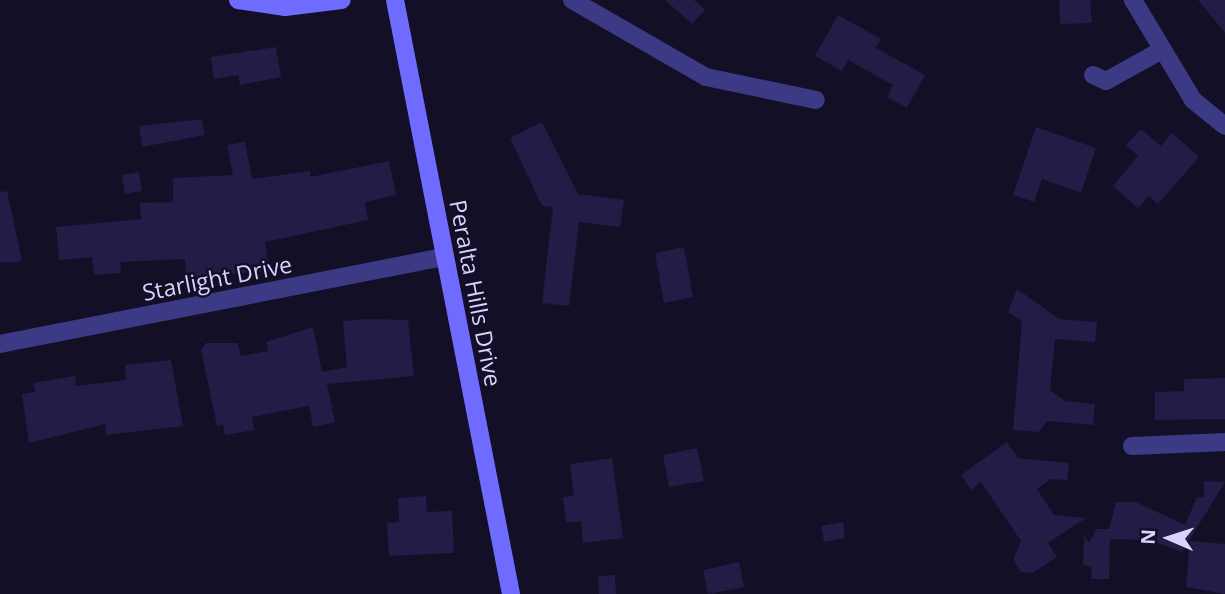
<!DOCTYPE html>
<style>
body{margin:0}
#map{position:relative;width:1225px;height:594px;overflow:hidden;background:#130f26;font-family:"Open Sans",sans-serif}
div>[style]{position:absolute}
.building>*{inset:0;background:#241b47}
.street>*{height:18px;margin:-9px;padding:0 9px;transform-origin:9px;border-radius:9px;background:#3d3a85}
.secondary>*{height:18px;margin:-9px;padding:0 9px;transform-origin:9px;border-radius:9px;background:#6f6bff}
span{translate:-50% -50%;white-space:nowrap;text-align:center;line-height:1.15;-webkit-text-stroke:5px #130f26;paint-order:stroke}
.street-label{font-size:23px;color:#d9d4ff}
.north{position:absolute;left:1134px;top:503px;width:70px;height:70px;-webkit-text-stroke:5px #130f26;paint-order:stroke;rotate:273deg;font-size:19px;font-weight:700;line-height:28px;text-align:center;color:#d9d4ff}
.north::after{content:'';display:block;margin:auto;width:24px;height:32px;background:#d9d4ff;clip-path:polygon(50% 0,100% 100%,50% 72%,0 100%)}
</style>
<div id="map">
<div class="building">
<div style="clip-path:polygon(665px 0,694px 0,705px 10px,692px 24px)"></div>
<div style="clip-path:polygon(1059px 0,1090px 0,1092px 23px,1060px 24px)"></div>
<div style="clip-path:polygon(1198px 0,1225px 0,1225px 33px)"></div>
<div style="clip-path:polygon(838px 15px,881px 39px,876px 48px,925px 75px,907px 108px,887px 97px,893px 85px,848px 60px,842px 71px,815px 56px)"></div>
<div style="clip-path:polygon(276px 47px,281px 77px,240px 85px,238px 75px,214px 79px,211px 57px)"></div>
<div style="clip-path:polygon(202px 119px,205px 135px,142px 147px,139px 126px)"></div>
<div style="clip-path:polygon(542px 122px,578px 194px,624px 200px,620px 227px,579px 222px,569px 306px,542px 303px,553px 207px,542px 206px,510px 138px)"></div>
<div style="clip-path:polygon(1036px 127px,1096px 148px,1081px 193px,1042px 179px,1034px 202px,1013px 195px)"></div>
<div style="clip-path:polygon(1141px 129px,1161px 146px,1172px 133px,1199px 157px,1158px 204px,1149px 196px,1138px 208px,1113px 186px,1138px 156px,1126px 145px)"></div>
<div style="clip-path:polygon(245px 142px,252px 179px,310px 171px,310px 177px,389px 161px,396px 195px,365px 202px,368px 220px,265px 242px,269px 270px,186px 279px,185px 259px,120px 262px,121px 273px,94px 275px,92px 257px,59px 260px,56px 227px,141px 219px,140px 203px,173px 202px,173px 178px,233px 175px,227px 145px)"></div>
<div style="clip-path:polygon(139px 172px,142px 191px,125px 194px,122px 175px)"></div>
<div style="clip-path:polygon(7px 191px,22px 261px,8px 263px,0 262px,0 192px)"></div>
<div style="clip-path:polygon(684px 247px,693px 297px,664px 303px,655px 253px)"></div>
<div style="clip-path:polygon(1017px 289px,1059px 319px,1097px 322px,1095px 342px,1055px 339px,1050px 390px,1065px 401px,1095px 404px,1093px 425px,1047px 421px,1039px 432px,1013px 430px,1022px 321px,1008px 312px)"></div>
<div style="clip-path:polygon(366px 319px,408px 320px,414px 376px,327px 384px,335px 422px,313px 427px,309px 406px,252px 417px,254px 430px,225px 435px,223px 425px,217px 426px,201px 350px,206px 343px,238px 343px,241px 356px,268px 351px,266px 342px,313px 327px,322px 372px,347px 367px,343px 321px)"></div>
<div style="clip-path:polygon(171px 360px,183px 426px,106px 435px,105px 424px,29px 443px,22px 394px,35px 392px,33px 383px,75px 376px,76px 386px,126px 380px,125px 365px)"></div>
<div style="clip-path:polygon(1225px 378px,1225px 419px,1155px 420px,1155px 392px,1184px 391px,1184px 379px)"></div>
<div style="clip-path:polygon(1007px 442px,1018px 458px,1069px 463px,1067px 480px,1051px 479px,1037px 489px,1054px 515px,1086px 518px,1048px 543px,1057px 557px,1033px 573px,1021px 572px,1013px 560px,1021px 541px,981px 482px,971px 490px,961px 475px)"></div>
<div style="clip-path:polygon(697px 448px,704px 481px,669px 487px,663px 455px)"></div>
<div style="clip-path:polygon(612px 458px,623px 538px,583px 543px,581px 521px,566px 523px,563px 497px,574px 496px,570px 464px)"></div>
<div style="clip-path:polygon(1204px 481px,1225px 482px,1182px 552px,1150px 540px,1110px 539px,1109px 579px,1091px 579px,1092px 568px,1083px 564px,1084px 535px,1089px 543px,1096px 529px,1109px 529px,1116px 502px,1136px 502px,1185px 525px,1197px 497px,1204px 497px)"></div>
<div style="clip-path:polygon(426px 496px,427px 512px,452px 511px,454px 553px,389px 556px,387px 523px,399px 522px,398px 498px)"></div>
<div style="clip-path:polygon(843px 522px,845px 538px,824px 542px,821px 526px)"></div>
<div style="clip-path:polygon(1190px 541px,1225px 544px,1225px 594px,1186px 587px)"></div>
<div style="clip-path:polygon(739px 562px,744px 587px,708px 594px,703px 570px)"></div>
<div style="clip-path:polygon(615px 575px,616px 594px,599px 594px,598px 576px)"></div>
</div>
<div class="street">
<div style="left:572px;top:0;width:155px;rotate:29.9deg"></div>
<div style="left:706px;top:77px;width:112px;rotate:11.8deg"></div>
<div style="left:1133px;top:0;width:117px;rotate:59deg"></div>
<div style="left:1193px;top:100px;width:41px;rotate:39.1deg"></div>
<div style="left:1093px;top:75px;width:14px;rotate:25deg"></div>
<div style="left:1106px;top:81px;width:62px;rotate:-29.1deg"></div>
<div style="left:0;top:344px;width:451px;rotate:-11.1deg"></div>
<div style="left:1132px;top:446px;width:93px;rotate:-2.5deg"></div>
</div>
<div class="secondary">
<div style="left:238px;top:0;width:48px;rotate:8.5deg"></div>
<div style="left:285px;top:7px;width:57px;rotate:-7deg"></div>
<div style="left:395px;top:0;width:605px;rotate:78.95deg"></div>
</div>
<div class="street-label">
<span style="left:217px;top:278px;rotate:-11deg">Starlight Drive</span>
<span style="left:476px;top:293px;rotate:79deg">Peralta Hills Drive</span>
</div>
<div class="north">N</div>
</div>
